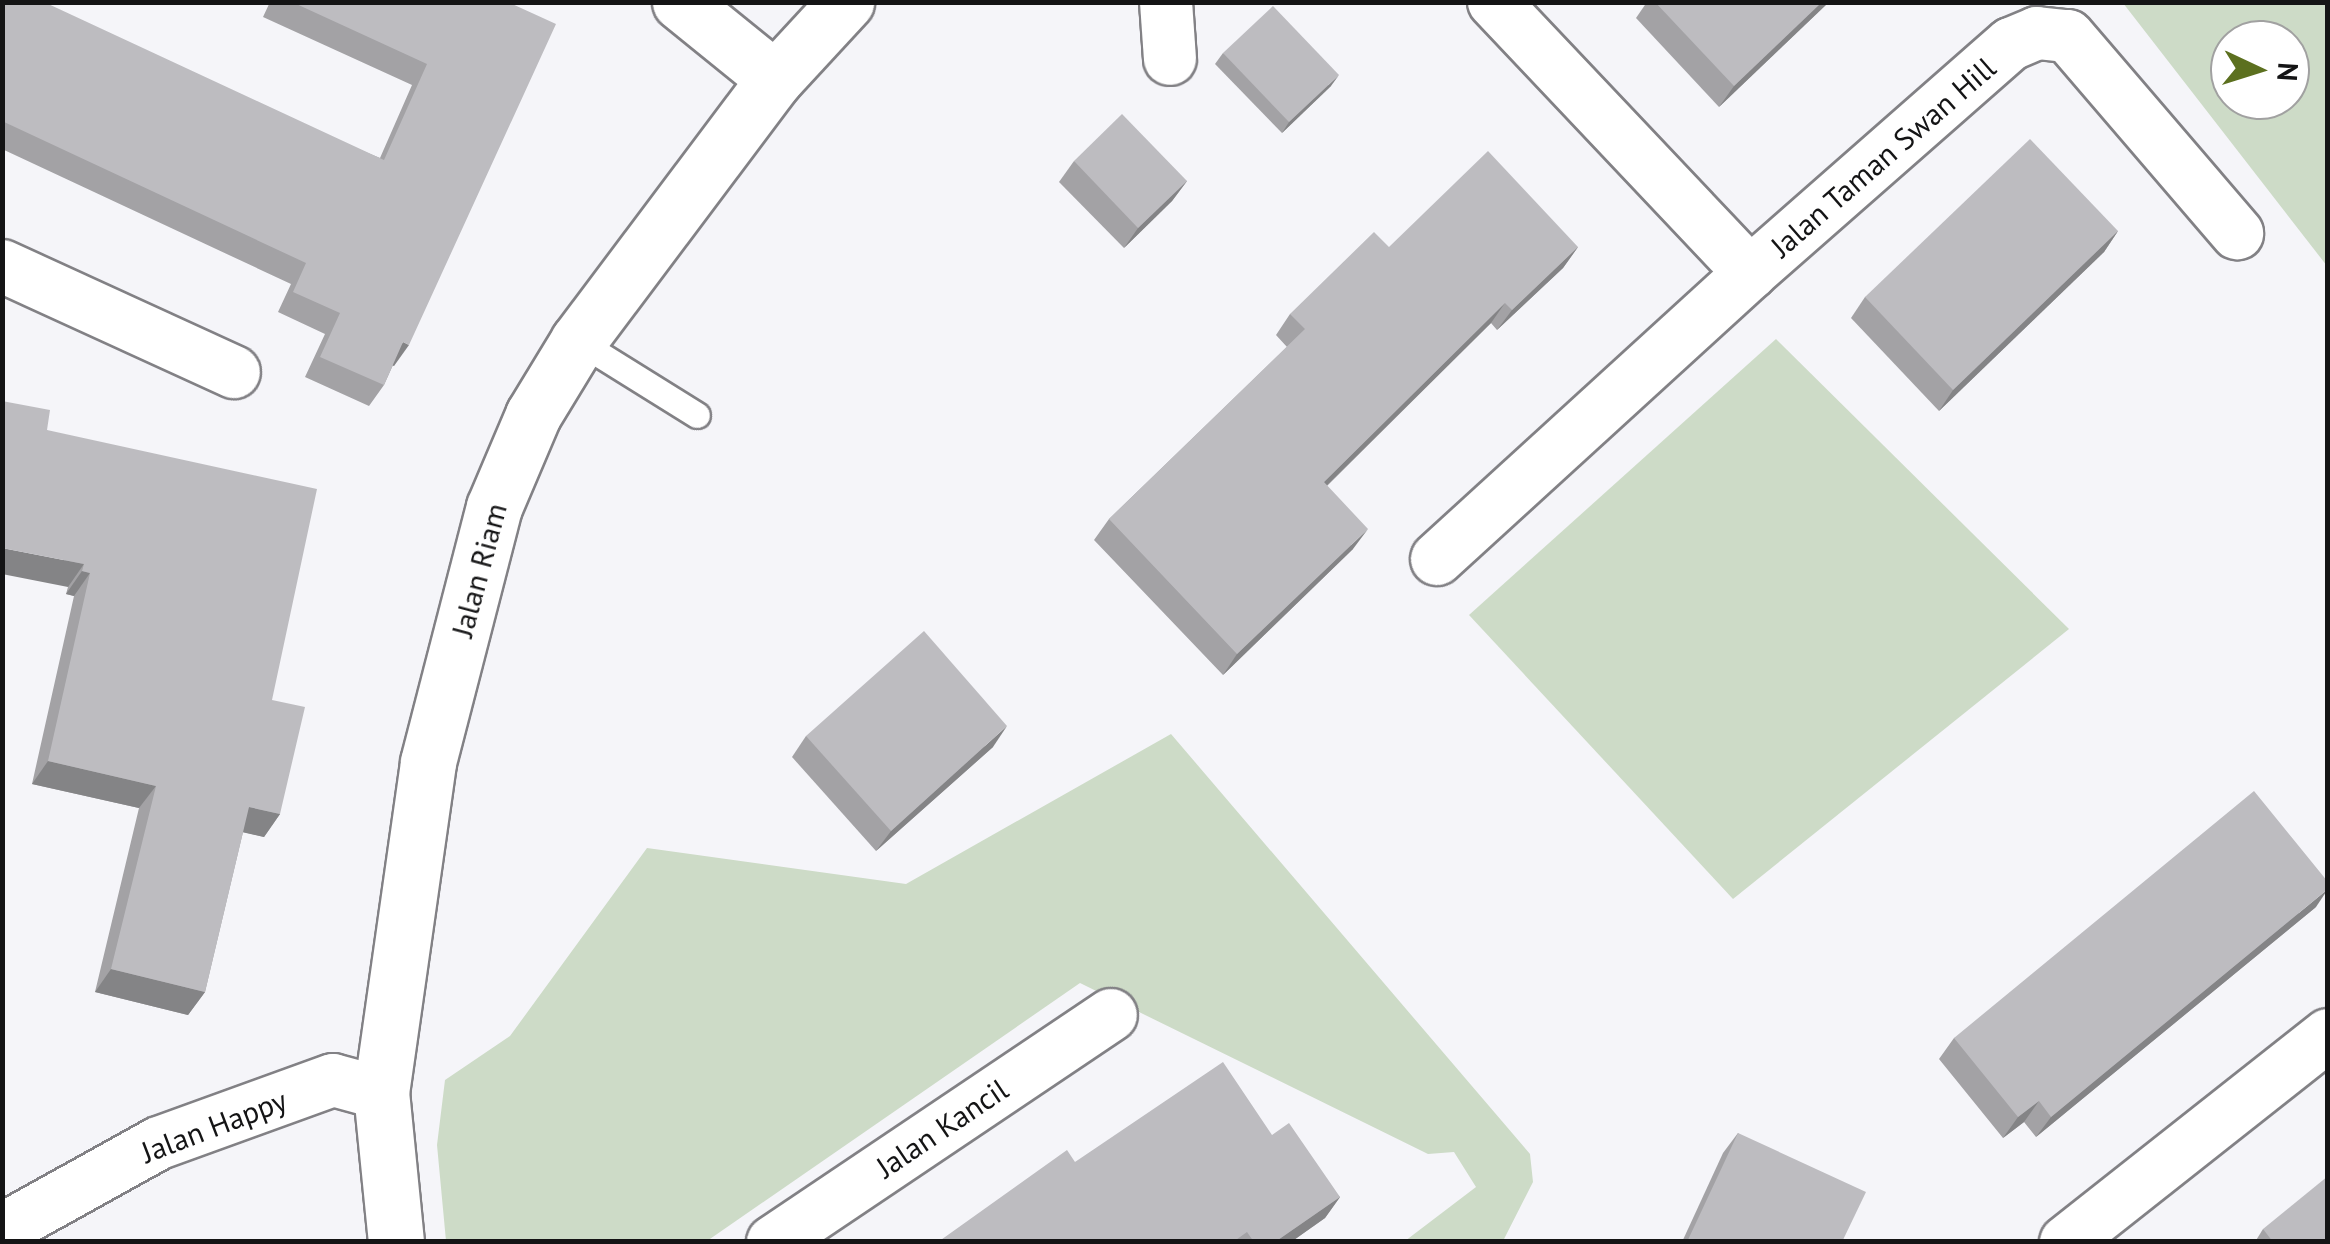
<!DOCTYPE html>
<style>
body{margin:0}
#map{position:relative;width:2330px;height:1244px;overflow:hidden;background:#f5f5f9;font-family:"PT Sans",sans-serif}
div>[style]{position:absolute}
.green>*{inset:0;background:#cddbc7}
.roads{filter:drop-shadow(2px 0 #828185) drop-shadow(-2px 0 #828185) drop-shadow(0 2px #828185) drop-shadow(0 -2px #828185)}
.lane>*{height:25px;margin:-12.5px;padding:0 12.5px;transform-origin:12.5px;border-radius:12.5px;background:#fff}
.street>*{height:52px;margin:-26px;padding:0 26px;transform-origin:26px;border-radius:26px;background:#fff}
.secondary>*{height:55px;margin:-27.5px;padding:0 27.5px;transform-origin:27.5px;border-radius:27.5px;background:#fff}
.wall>*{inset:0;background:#a3a2a5}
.shaded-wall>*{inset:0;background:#848486}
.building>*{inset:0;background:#bdbcc0}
span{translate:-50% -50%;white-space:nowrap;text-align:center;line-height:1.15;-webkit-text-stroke:10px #fff;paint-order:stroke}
.street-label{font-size:30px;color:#141415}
.frame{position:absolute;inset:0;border:5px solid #141415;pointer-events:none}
.north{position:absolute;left:2210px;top:20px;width:100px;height:100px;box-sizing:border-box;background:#fff;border:2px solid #a1a1a1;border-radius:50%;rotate:94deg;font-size:28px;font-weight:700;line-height:40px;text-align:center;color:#141415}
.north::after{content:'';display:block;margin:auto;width:35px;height:45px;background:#5c701f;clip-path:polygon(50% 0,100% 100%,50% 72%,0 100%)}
</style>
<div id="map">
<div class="green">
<div style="clip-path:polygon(evenodd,2123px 3px,2327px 3px,2327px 266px,2123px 3px,2230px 40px,2290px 40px,2290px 100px,2230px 100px,2230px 40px)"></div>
<div style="clip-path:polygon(1776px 339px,2069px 629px,1733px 899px,1469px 615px)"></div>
<div style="clip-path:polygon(1171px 734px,1530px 1154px,1533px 1182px,1503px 1241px,1405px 1241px,1476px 1187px,1454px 1152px,1428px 1154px,1080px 983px,707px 1241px,446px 1241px,437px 1145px,445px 1080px,510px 1036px,647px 848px,906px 884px)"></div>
</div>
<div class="roads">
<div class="lane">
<div style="left:578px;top:341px;width:140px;rotate:31.9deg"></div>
</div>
<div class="street">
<div style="left:1166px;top:2px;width:57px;rotate:86deg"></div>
<div style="left:1494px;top:2px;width:373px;rotate:46.6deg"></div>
<div style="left:1750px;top:273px;width:347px;rotate:-41.3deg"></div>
<div style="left:2011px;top:44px;width:28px;rotate:-23deg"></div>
<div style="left:2037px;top:33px;width:31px;rotate:6deg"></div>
<div style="left:2068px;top:36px;width:260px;rotate:49.4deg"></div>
<div style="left:2px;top:266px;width:255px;rotate:24.6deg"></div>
<div style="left:1437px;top:559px;width:424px;rotate:-42.4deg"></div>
<div style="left:2px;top:1230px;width:179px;rotate:-29deg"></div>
<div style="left:159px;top:1143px;width:185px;rotate:-19.9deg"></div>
<div style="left:333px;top:1080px;width:50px;rotate:15.2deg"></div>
<div style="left:773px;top:1242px;width:407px;rotate:-33.9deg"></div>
<div style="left:2066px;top:1242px;width:334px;rotate:-38.3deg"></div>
</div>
<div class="secondary">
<div style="left:680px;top:2px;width:122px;rotate:39deg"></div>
<div style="left:396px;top:1242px;width:150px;rotate:-95.7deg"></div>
<div style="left:381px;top:1093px;width:334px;rotate:-81.9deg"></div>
<div style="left:428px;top:762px;width:263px;rotate:-75.5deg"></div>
<div style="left:494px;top:507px;width:100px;rotate:-67deg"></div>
<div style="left:533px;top:415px;width:87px;rotate:-58.7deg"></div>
<div style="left:578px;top:341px;width:328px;rotate:-53.1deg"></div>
<div style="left:775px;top:79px;width:105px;rotate:-47.3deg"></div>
</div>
</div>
<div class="wall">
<div style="clip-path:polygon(2px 2px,380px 158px,412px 85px,263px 17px,270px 2px,508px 2px,394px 366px,393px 365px,384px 385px,369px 406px,305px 377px,325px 334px,278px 312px,291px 284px,2px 149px)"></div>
<div style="clip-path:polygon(1647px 2px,1829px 2px,1719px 107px,1636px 18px)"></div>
<div style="clip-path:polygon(1223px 53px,1331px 86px,1282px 133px,1215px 64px)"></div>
<div style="clip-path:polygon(1074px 161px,1187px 181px,1172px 201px,1124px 248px,1059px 182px)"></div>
<div style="clip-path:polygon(2118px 231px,2104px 252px,1939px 411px,1851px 318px,1865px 297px)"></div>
<div style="clip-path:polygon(1578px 247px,1563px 268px,1497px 330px,1491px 323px,1327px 486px,1353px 549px,1223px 675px,1094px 540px,1109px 519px,1287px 347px,1276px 335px,1290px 314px)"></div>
<div style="clip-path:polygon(47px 430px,272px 700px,280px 814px,264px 837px,243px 832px,205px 992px,188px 1015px,95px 992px,139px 808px,32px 784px,74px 596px,66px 594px,68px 587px)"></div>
<div style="clip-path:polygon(806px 736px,993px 747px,876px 851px,792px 757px)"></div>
<div style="clip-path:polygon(2316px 907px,2036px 1137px,2024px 1122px,2003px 1138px,1939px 1059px,1954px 1038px)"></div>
<div style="clip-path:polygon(1738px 1133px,1842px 1242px,1682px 1242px,1723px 1153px)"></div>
<div style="clip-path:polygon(1272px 1135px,1340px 1197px,1325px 1218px,1291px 1242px,938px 1242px,1075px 1162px)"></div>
<div style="clip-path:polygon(2263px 1229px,2328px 1242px,2255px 1242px)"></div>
</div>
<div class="shaded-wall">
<div style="clip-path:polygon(1822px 2px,1829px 2px,1719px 107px,1734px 86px)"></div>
<div style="clip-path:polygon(1339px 75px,1331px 86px,1282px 133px,1289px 122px)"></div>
<div style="clip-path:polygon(1187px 181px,1172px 201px,1124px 248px,1138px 228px)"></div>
<div style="clip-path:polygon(2118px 231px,2104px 252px,1939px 411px,1953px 390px)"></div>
<div style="clip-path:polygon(1578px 247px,1563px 268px,1497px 330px,1512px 310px)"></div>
<div style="clip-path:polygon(1505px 303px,1491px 323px,1309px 503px,1324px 482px)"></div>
<div style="clip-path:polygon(403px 342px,409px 345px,394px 366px,388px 363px)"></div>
<div style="clip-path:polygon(1368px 529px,1353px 549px,1223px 675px,1237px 654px)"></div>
<div style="clip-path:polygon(2px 548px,84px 564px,68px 587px,2px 574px)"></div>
<div style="clip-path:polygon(82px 571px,90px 573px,74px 596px,66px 594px)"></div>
<div style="clip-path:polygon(1007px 726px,993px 747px,876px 851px,891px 831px)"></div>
<div style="clip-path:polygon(48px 761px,156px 786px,139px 808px,32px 784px)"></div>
<div style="clip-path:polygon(249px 807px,280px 814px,264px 837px,233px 830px)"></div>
<div style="clip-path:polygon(2328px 889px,2316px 907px,2036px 1137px,2051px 1117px)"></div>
<div style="clip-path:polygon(111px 969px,205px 992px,188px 1015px,95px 992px)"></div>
<div style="clip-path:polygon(2039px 1101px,2024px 1122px,2003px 1138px,2018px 1117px)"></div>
<div style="clip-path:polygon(1340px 1197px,1325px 1218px,1291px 1242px,1275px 1242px)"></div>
</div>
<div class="building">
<div style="clip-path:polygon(2px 2px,44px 2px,384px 160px,427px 64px,292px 2px,508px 2px,556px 24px,409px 345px,403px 342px,384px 385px,320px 357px,340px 313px,293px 292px,306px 263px,2px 121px)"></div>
<div style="clip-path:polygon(1655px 2px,1822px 2px,1734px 86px)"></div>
<div style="clip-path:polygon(1273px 6px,1339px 75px,1289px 122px,1223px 53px)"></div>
<div style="clip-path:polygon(1122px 114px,1187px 181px,1138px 228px,1074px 161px)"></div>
<div style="clip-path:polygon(2030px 139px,2118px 231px,1953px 390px,1865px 297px)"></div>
<div style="clip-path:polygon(1488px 151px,1578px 247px,1512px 310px,1505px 303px,1324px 482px,1368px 529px,1237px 654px,1109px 519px,1305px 329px,1290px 314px,1374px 232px,1389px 247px)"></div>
<div style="clip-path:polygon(2px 401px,50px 410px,47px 430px,317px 489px,272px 700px,305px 707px,280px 814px,249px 807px,205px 992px,111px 969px,156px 786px,48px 761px,90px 573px,82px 571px,84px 564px,2px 548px)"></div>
<div style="clip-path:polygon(924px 631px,1007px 726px,891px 831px,806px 736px)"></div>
<div style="clip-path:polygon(2254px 791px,2328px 882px,2328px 889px,2051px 1117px,2039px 1101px,2018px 1117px,1954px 1038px)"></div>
<div style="clip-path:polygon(1223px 1062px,1272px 1135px,1289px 1123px,1340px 1197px,1275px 1242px,1254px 1242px,1247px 1232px,1233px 1242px,938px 1242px,1067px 1150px,1075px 1162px)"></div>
<div style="clip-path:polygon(1738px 1133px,1866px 1192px,1842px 1242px,1687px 1242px)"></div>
<div style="clip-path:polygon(2328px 1176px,2328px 1242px,2273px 1242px,2263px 1229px)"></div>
</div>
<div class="street-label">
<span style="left:1883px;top:157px;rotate:-41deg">Jalan Taman Swan Hill</span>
<span style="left:479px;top:570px;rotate:-75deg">Jalan Riam</span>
<span style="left:214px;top:1126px;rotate:-21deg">Jalan Happy</span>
<span style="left:942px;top:1128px;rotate:-34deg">Jalan Kancil</span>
</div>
<div class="frame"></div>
<div class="north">N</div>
</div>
